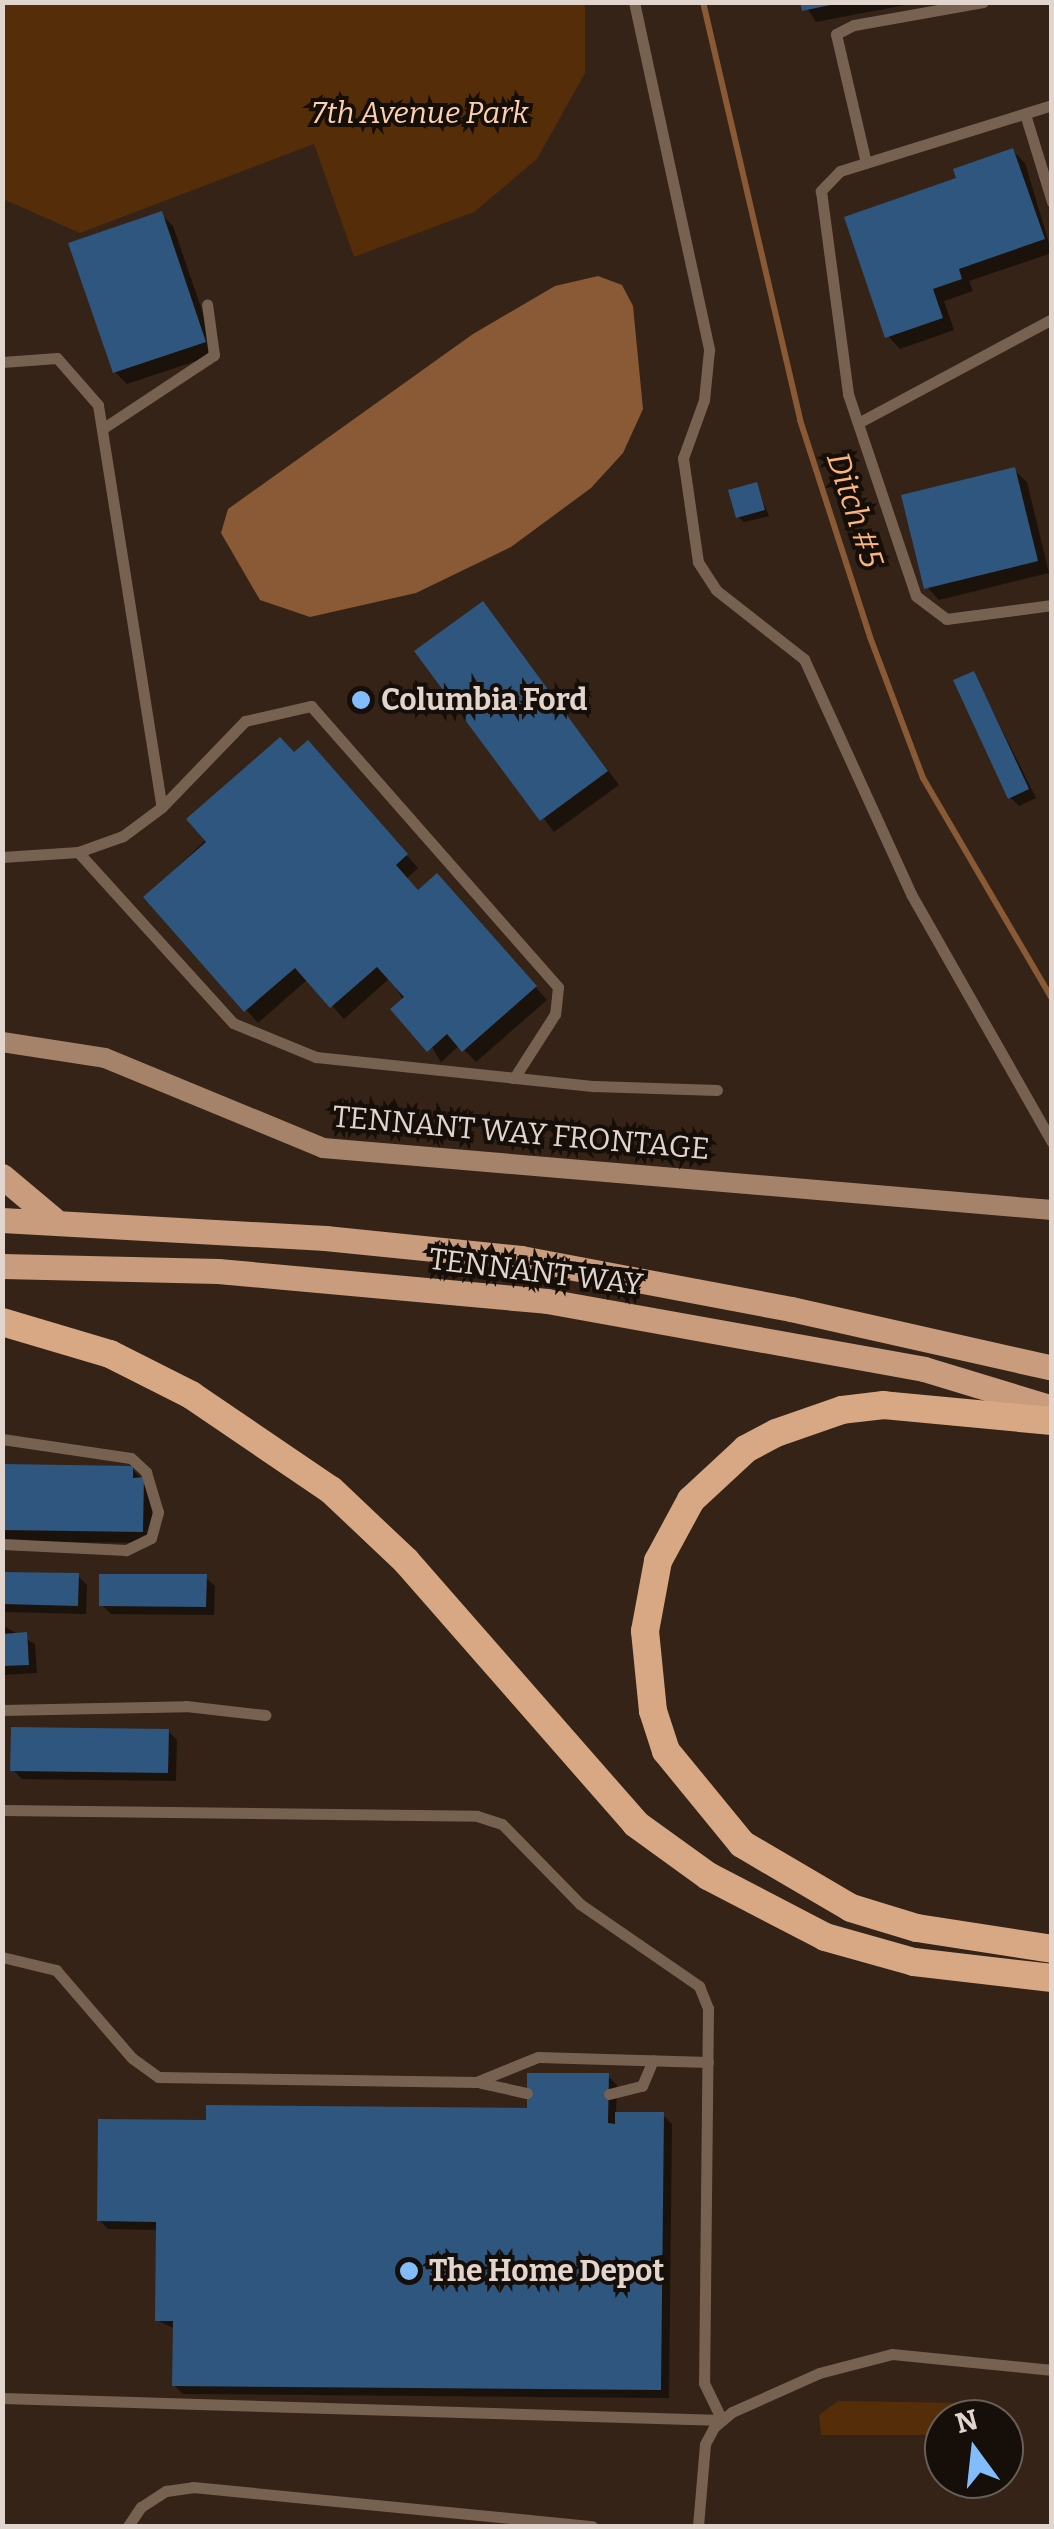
<!DOCTYPE html>
<style>
body{margin:0}
#map{position:relative;width:1054px;height:2529px;overflow:hidden;background:#342316;font-family:Bitter,serif}
div>[style]{position:absolute}
.green>*{inset:0;background:#552d08}
.water>*{inset:0;background:#895a35}
.shadow>*{inset:0;background:#0007}
.stream>*{height:6px;margin:-3px;padding:0 3px;transform-origin:3px;border-radius:3px;background:#895a35}
.building>*{inset:0;background:#2e567e}
.service>*{height:11px;margin:-5.5px;padding:0 5.5px;transform-origin:5.5px;border-radius:5.5px;background:#776252}
.secondary>*{height:20px;margin:-10px;padding:0 10px;transform-origin:10px;border-radius:10px;background:#a5836a}
.primary>*{height:25px;margin:-12.5px;padding:0 12.5px;transform-origin:12.5px;border-radius:12.5px;background:#c89c7c}
.trunk>*{height:28px;margin:-14px;padding:0 14px;transform-origin:14px;border-radius:14px;background:#d8a884}
.dots>*{width:28px;height:28px;translate:-50% -50%;box-sizing:border-box;border:5px solid #160e08;border-radius:50%}
span{translate:-50% -50%;white-space:nowrap;text-align:center;line-height:1.15;-webkit-text-stroke:8px #160e08;paint-order:stroke}
.park-label{font-size:30px;color:#fdd0b0;font-style:italic}
.poi-label{font-size:30px;color:#e1d5cd;font-weight:700}
.left{translate:0 -50%;text-align:left}
.street-label{font-size:30px;color:#e1d5cd}
.water-label{font-size:32px;color:#fcb47c;font-style:italic}
.frame{position:absolute;inset:0;border:5px solid #e1d5cd;pointer-events:none}
.north{position:absolute;left:924px;top:2399px;width:100px;height:100px;box-sizing:border-box;background:#160e08;border:2px solid #675e57;border-radius:50%;rotate:345deg;font-size:28px;font-weight:700;line-height:40px;text-align:center;color:#e1d5cd}
.north::after{content:'';display:block;margin:auto;width:35px;height:45px;background:#82bcfa;clip-path:polygon(50% 0,100% 100%,50% 72%,0 100%)}
</style>
<div id="map">
<div class="green">
<div style="clip-path:polygon(3px 2px,585px 3px,585px 73px,537px 159px,474px 212px,354px 257px,314px 144px,80px 233px,3px 199px)"></div>
<div style="clip-path:polygon(838px 2401px,967px 2403px,973px 2419px,944px 2419px,944px 2435px,821px 2435px,819px 2415px)"></div>
</div>
<div class="water">
<div style="clip-path:polygon(598px 276px,622px 285px,633px 306px,643px 409px,623px 453px,591px 488px,511px 547px,416px 593px,310px 617px,260px 600px,221px 533px,228px 509px,473px 334px,555px 286px)"></div>
</div>
<div class="shadow">
<div style="clip-path:polygon(803px 2px,921px 2px,816px 22px)"></div>
<div style="clip-path:polygon(1013px 151px,1025px 163px,1052px 253px,969px 281px,973px 291px,944px 301px,954px 330px,900px 349px,888px 336px,960px 179px)"></div>
<div style="clip-path:polygon(161px 214px,173px 226px,217px 354px,127px 384px,115px 372px)"></div>
<div style="clip-path:polygon(1014px 470px,1027px 482px,1049px 573px,939px 600px,927px 587px)"></div>
<div style="clip-path:polygon(756px 485px,769px 516px,744px 522px,738px 517px)"></div>
<div style="clip-path:polygon(483px 604px,619px 785px,554px 832px,418px 651px)"></div>
<div style="clip-path:polygon(974px 674px,1036px 798px,1019px 806px,1010px 797px)"></div>
<div style="clip-path:polygon(294px 755px,320px 755px,418px 868px,406px 879px,418px 893px,449px 889px,547px 1000px,476px 1062px,460px 1045px,441px 1062px,390px 978px,344px 1019px,308px 979px,258px 1023px,146px 897px)"></div>
<div style="clip-path:polygon(2px 1467px,132px 1469px,155px 1492px,154px 1543px,2px 1541px)"></div>
<div style="clip-path:polygon(2px 1574px,78px 1576px,87px 1585px,86px 1614px,2px 1612px)"></div>
<div style="clip-path:polygon(205px 1577px,215px 1586px,214px 1615px,111px 1614px,102px 1605px)"></div>
<div style="clip-path:polygon(2px 1625px,35px 1644px,37px 1673px,2px 1675px)"></div>
<div style="clip-path:polygon(168px 1731px,177px 1740px,176px 1781px,22px 1779px,13px 1770px)"></div>
<div style="clip-path:polygon(608px 2076px,617px 2085px,616px 2115px,663px 2115px,672px 2124px,669px 2398px,183px 2394px,174px 2385px,175px 2329px,157px 2320px,158px 2230px,108px 2229px,99px 2220px,208px 2123px,529px 2110px)"></div>
</div>
<div class="stream">
<div style="left:703px;top:2px;width:429px;rotate:76.9deg"></div>
<div style="left:800px;top:420px;width:228px;rotate:72.1deg"></div>
<div style="left:870px;top:637px;width:151px;rotate:69.4deg"></div>
<div style="left:923px;top:778px;width:256px;rotate:59.7deg"></div>
</div>
<div class="building">
<div style="clip-path:polygon(800px 2px,835px 2px,835px 4px,802px 11px)"></div>
<div style="clip-path:polygon(1013px 148px,1045px 239px,959px 269px,962px 279px,933px 289px,943px 318px,885px 338px,844px 217px,956px 178px,953px 169px)"></div>
<div style="clip-path:polygon(162px 211px,206px 342px,113px 373px,68px 243px)"></div>
<div style="clip-path:polygon(1015px 467px,1038px 561px,924px 589px,901px 495px)"></div>
<div style="clip-path:polygon(757px 482px,765px 510px,736px 518px,728px 490px)"></div>
<div style="clip-path:polygon(483px 601px,608px 771px,540px 821px,414px 651px)"></div>
<div style="clip-path:polygon(974px 671px,1029px 789px,1008px 799px,953px 680px)"></div>
<div style="clip-path:polygon(280px 737px,294px 752px,308px 740px,408px 854px,396px 865px,418px 890px,437px 873px,537px 986px,462px 1052px,447px 1034px,427px 1052px,390px 1009px,404px 997px,377px 967px,330px 1008px,295px 968px,244px 1012px,143px 897px,206px 842px,186px 819px)"></div>
<div style="clip-path:polygon(2px 1464px,133px 1466px,133px 1478px,144px 1477px,143px 1532px,2px 1530px)"></div>
<div style="clip-path:polygon(2px 1572px,79px 1573px,78px 1606px,2px 1604px)"></div>
<div style="clip-path:polygon(99px 1574px,207px 1574px,206px 1607px,99px 1606px)"></div>
<div style="clip-path:polygon(27px 1632px,29px 1665px,2px 1666px,2px 1634px)"></div>
<div style="clip-path:polygon(11px 1727px,169px 1729px,168px 1773px,10px 1771px)"></div>
<div style="clip-path:polygon(527px 2073px,609px 2073px,608px 2123px,615px 2124px,615px 2112px,664px 2112px,661px 2390px,172px 2386px,173px 2321px,155px 2321px,156px 2222px,97px 2221px,98px 2119px,206px 2120px,206px 2105px,527px 2108px)"></div>
</div>
<div class="service">
<div style="left:634px;top:2px;width:356px;rotate:77.8deg"></div>
<div style="left:709px;top:350px;width:50px;rotate:95.7deg"></div>
<div style="left:704px;top:400px;width:62px;rotate:109.9deg"></div>
<div style="left:683px;top:458px;width:105px;rotate:81.8deg"></div>
<div style="left:698px;top:562px;width:33px;rotate:57deg"></div>
<div style="left:716px;top:590px;width:112px;rotate:38.1deg"></div>
<div style="left:804px;top:659px;width:258px;rotate:65.5deg"></div>
<div style="left:911px;top:894px;width:285px;rotate:60.4deg"></div>
<div style="left:1052px;top:105px;width:222px;rotate:162.7deg"></div>
<div style="left:840px;top:171px;width:28px;rotate:134deg"></div>
<div style="left:821px;top:191px;width:205px;rotate:82.4deg"></div>
<div style="left:848px;top:394px;width:213px;rotate:71.4deg"></div>
<div style="left:916px;top:596px;width:38px;rotate:37deg"></div>
<div style="left:946px;top:619px;width:107px;rotate:-7.5deg"></div>
<div style="left:1025px;top:114px;width:92px;rotate:72.9deg"></div>
<div style="left:866px;top:163px;width:132px;rotate:-103.1deg"></div>
<div style="left:836px;top:34px;width:20px;rotate:-27deg"></div>
<div style="left:854px;top:25px;width:131px;rotate:-10.1deg"></div>
<div style="left:2px;top:362px;width:55px;rotate:-4.2deg"></div>
<div style="left:57px;top:358px;width:62px;rotate:48.9deg"></div>
<div style="left:98px;top:405px;width:407px;rotate:81deg"></div>
<div style="left:162px;top:807px;width:49px;rotate:143.4deg"></div>
<div style="left:123px;top:836px;width:48px;rotate:160.4deg"></div>
<div style="left:78px;top:852px;width:76px;rotate:176.2deg"></div>
<div style="left:858px;top:423px;width:220px;rotate:-28.2deg"></div>
<div style="left:102px;top:429px;width:134px;rotate:-33.5deg"></div>
<div style="left:214px;top:355px;width:51px;rotate:-97.8deg"></div>
<div style="left:162px;top:807px;width:120px;rotate:-46deg"></div>
<div style="left:245px;top:721px;width:68px;rotate:-12.8deg"></div>
<div style="left:311px;top:706px;width:374px;rotate:48.7deg"></div>
<div style="left:558px;top:987px;width:27px;rotate:96deg"></div>
<div style="left:555px;top:1014px;width:76px;rotate:122.6deg"></div>
<div style="left:78px;top:852px;width:231px;rotate:47.8deg"></div>
<div style="left:233px;top:1023px;width:90px;rotate:22.3deg"></div>
<div style="left:316px;top:1057px;width:280px;rotate:6deg"></div>
<div style="left:594px;top:1086px;width:123px;rotate:1.9deg"></div>
<div style="left:2px;top:1439px;width:130px;rotate:8.4deg"></div>
<div style="left:131px;top:1458px;width:21px;rotate:43deg"></div>
<div style="left:146px;top:1472px;width:42px;rotate:73.3deg"></div>
<div style="left:158px;top:1512px;width:27px;rotate:105deg"></div>
<div style="left:151px;top:1538px;width:28px;rotate:154deg"></div>
<div style="left:126px;top:1550px;width:124px;rotate:-177.2deg"></div>
<div style="left:2px;top:1710px;width:184px;rotate:-1.2deg"></div>
<div style="left:186px;top:1706px;width:80px;rotate:6.5deg"></div>
<div style="left:2px;top:1810px;width:475px;rotate:0.7deg"></div>
<div style="left:477px;top:1816px;width:26px;rotate:18deg"></div>
<div style="left:502px;top:1824px;width:112px;rotate:45.7deg"></div>
<div style="left:580px;top:1904px;width:145px;rotate:34.6deg"></div>
<div style="left:699px;top:1986px;width:24px;rotate:68deg"></div>
<div style="left:708px;top:2008px;width:375px;rotate:90.6deg"></div>
<div style="left:704px;top:2383px;width:41px;rotate:64.1deg"></div>
<div style="left:722px;top:2420px;width:720px;rotate:-178.25deg"></div>
<div style="left:2px;top:1957px;width:56px;rotate:13.5deg"></div>
<div style="left:56px;top:1970px;width:116px;rotate:49.2deg"></div>
<div style="left:132px;top:2058px;width:32px;rotate:36deg"></div>
<div style="left:158px;top:2077px;width:318px;rotate:0.9deg"></div>
<div style="left:476px;top:2082px;width:67px;rotate:-22deg"></div>
<div style="left:538px;top:2057px;width:170px;rotate:1.7deg"></div>
<div style="left:481px;top:2083px;width:47px;rotate:12.3deg"></div>
<div style="left:609px;top:2094px;width:34px;rotate:-14deg"></div>
<div style="left:642px;top:2086px;width:28px;rotate:-67deg"></div>
<div style="left:128px;top:2526px;width:23px;rotate:-56deg"></div>
<div style="left:141px;top:2507px;width:30px;rotate:-33deg"></div>
<div style="left:166px;top:2491px;width:27px;rotate:-8deg"></div>
<div style="left:193px;top:2487px;width:401px;rotate:5.6deg"></div>
<div style="left:698px;top:2526px;width:82px;rotate:-85.1deg"></div>
<div style="left:705px;top:2444px;width:19px;rotate:-62deg"></div>
<div style="left:714px;top:2427px;width:23px;rotate:-40deg"></div>
<div style="left:732px;top:2412px;width:95px;rotate:-24.1deg"></div>
<div style="left:819px;top:2373px;width:75px;rotate:-14.6deg"></div>
<div style="left:892px;top:2354px;width:161px;rotate:5.7deg"></div>
</div>
<div class="secondary">
<div style="left:2px;top:1042px;width:104px;rotate:8.8deg"></div>
<div style="left:105px;top:1058px;width:236px;rotate:22.4deg"></div>
<div style="left:323px;top:1148px;width:732px;rotate:4.86deg"></div>
</div>
<div class="primary">
<div style="left:2px;top:1176px;width:67px;rotate:40.1deg"></div>
<div style="left:2px;top:1220px;width:324px;rotate:3.2deg"></div>
<div style="left:325px;top:1238px;width:197px;rotate:5.8deg"></div>
<div style="left:521px;top:1258px;width:275px;rotate:10.7deg"></div>
<div style="left:791px;top:1309px;width:268px;rotate:12.7deg"></div>
<div style="left:2px;top:1266px;width:216px;rotate:1.3deg"></div>
<div style="left:218px;top:1271px;width:330px;rotate:5.2deg"></div>
<div style="left:547px;top:1301px;width:383px;rotate:10.2deg"></div>
<div style="left:924px;top:1369px;width:134px;rotate:16.9deg"></div>
</div>
<div class="trunk">
<div style="left:2px;top:1322px;width:113px;rotate:16.5deg"></div>
<div style="left:110px;top:1354px;width:91px;rotate:26.8deg"></div>
<div style="left:191px;top:1395px;width:169px;rotate:34.2deg"></div>
<div style="left:331px;top:1490px;width:103px;rotate:43.4deg"></div>
<div style="left:406px;top:1561px;width:349px;rotate:48.8deg"></div>
<div style="left:636px;top:1824px;width:89px;rotate:35.8deg"></div>
<div style="left:708px;top:1876px;width:132px;rotate:27.5deg"></div>
<div style="left:825px;top:1937px;width:92px;rotate:15.7deg"></div>
<div style="left:914px;top:1962px;width:139px;rotate:6.6deg"></div>
<div style="left:1052px;top:1421px;width:169px;rotate:-174.6deg"></div>
<div style="left:884px;top:1405px;width:42px;rotate:173.2deg"></div>
<div style="left:842px;top:1410px;width:70px;rotate:160.8deg"></div>
<div style="left:776px;top:1433px;width:34px;rotate:152deg"></div>
<div style="left:746px;top:1449px;width:75px;rotate:137.2deg"></div>
<div style="left:691px;top:1500px;width:69px;rotate:118.4deg"></div>
<div style="left:658px;top:1561px;width:71px;rotate:100.5deg"></div>
<div style="left:645px;top:1631px;width:80px;rotate:84.3deg"></div>
<div style="left:653px;top:1711px;width:42px;rotate:72deg"></div>
<div style="left:666px;top:1751px;width:120px;rotate:50.7deg"></div>
<div style="left:742px;top:1844px;width:126px;rotate:30.4deg"></div>
<div style="left:851px;top:1908px;width:69px;rotate:16.9deg"></div>
<div style="left:917px;top:1928px;width:137px;rotate:8.8deg"></div>
</div>
<div class="dots">
<div style="left:361px;top:700px;background:#82bcfa"></div>
<div style="left:409px;top:2271px;background:#82bcfa"></div>
</div>
<div class="park-label">
<span style="left:420px;top:113px">7th Avenue Park</span>
</div>
<div class="poi-label">
<span class="left" style="left:381px;top:700px">Columbia Ford</span>
<span class="left" style="left:429px;top:2271px">The Home Depot</span>
</div>
<div class="street-label">
<span style="left:521px;top:1133px;rotate:5deg">TENNANT WAY FRONTAGE</span>
<span style="left:536px;top:1272px;rotate:7deg">TENNANT WAY</span>
</div>
<div class="water-label">
<span style="left:855px;top:510px;rotate:72deg">Ditch #5</span>
</div>
<div class="frame"></div>
<div class="north">N</div>
</div>
